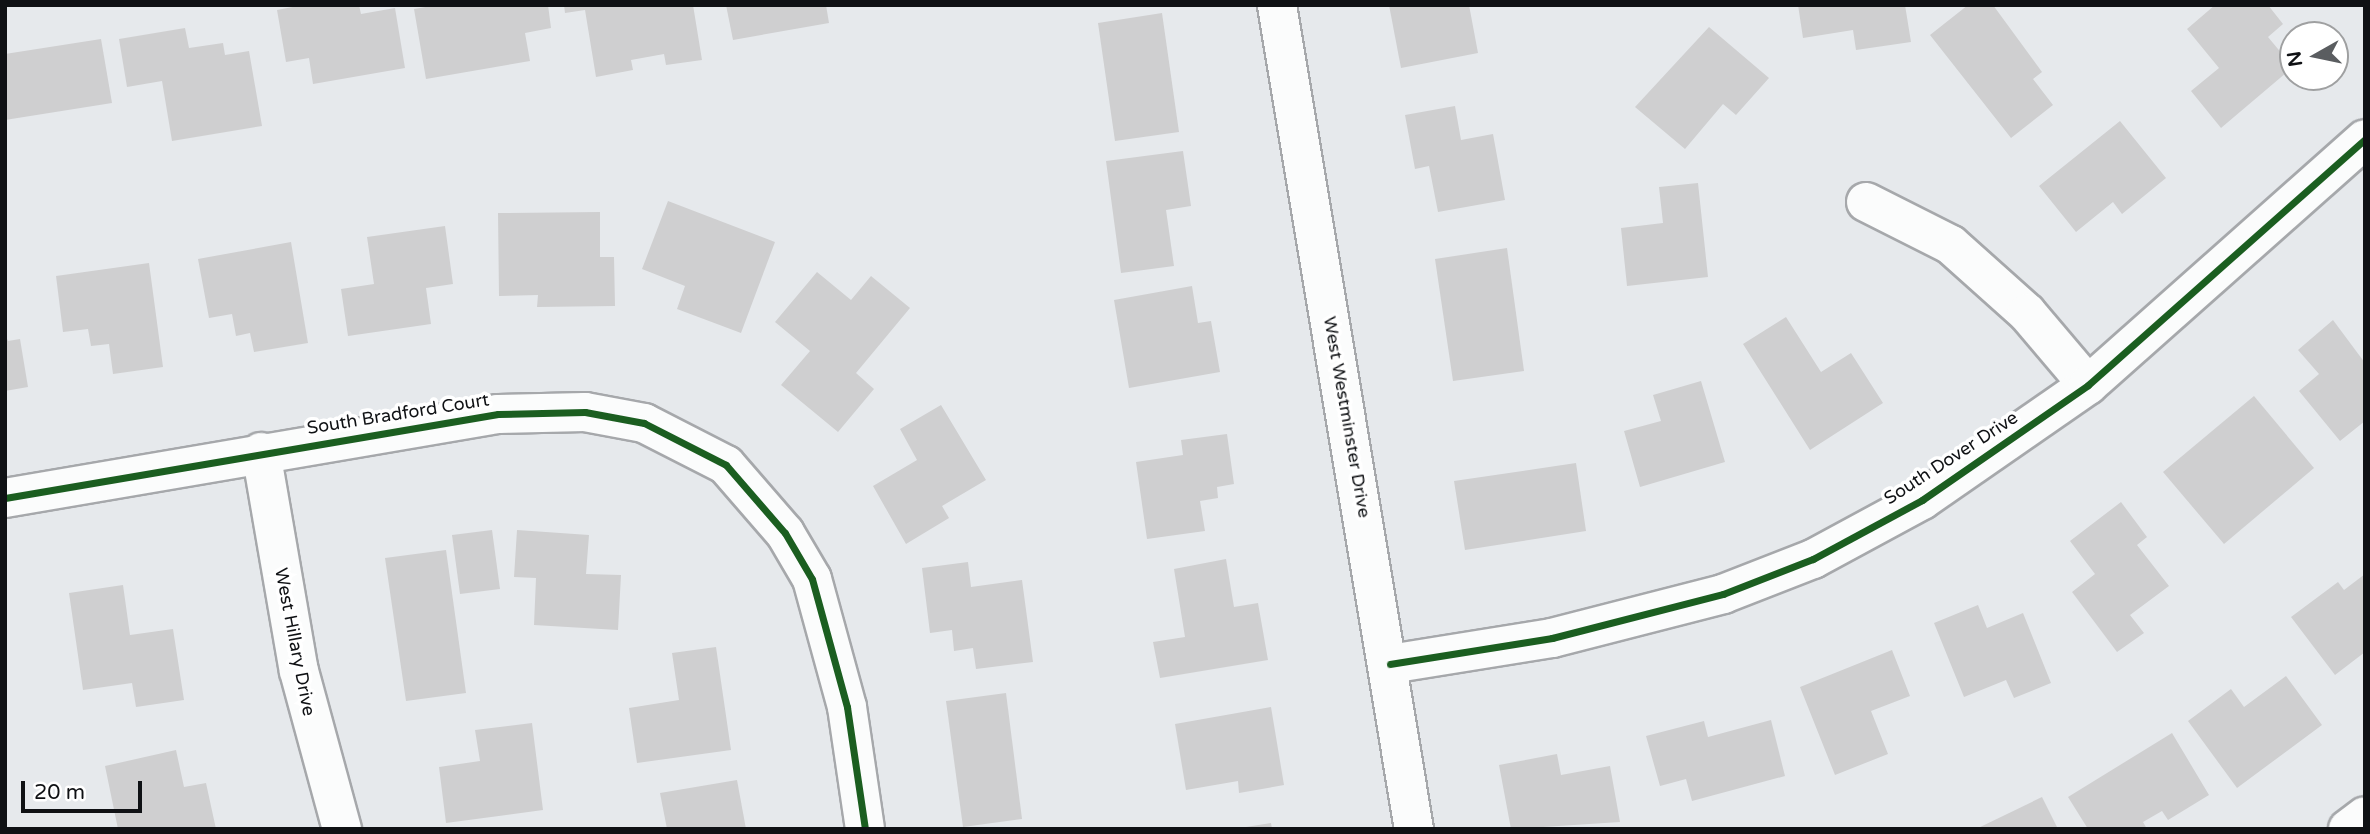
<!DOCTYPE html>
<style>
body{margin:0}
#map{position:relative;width:2370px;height:834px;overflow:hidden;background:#e6e9ec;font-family:"Varela Round",sans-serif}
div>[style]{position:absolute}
.building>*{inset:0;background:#cfcfd0}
.roads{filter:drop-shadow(2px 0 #a6a8ab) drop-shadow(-2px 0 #a6a8ab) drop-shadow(0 2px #a6a8ab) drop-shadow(0 -2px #a6a8ab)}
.minor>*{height:38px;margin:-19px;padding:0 19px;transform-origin:19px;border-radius:19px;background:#fbfcfc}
.cycleway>*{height:7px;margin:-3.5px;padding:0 3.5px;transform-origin:3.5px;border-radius:3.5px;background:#1b5e20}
span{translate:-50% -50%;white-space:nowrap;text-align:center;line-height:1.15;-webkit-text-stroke:7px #fff;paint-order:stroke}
.street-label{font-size:18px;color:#0f1114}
.frame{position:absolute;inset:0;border:7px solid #0f1114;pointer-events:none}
.north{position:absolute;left:2279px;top:21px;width:70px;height:70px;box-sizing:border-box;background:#fff;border:2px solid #9fa0a1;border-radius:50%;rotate:261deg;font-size:19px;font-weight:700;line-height:28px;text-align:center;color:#0f1114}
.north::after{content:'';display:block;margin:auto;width:24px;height:32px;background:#5a5d60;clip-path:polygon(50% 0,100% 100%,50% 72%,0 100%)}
.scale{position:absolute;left:21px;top:781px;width:121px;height:32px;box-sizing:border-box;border:4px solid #0f1114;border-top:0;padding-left:9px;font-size:21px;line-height:24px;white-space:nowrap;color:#0f1114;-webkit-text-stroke:5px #fff;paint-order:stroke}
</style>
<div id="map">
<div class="building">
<div style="clip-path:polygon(303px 5px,359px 5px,361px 14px,395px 8px,405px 68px,313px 84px,309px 58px,286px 62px,277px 10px)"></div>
<div style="clip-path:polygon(437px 5px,548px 5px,551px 28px,525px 33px,530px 61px,426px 79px,414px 9px)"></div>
<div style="clip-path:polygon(564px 5px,693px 5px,702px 60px,666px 65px,664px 54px,631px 60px,633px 70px,596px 77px,585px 10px,565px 13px)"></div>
<div style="clip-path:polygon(726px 5px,826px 5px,829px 23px,733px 40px)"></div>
<div style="clip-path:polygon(1389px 5px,1469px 5px,1478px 53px,1401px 68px)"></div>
<div style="clip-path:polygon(1798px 5px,1905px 5px,1911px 42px,1856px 50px,1853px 30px,1803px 38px)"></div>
<div style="clip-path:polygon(1968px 5px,1993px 5px,2042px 72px,2033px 79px,2053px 105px,2011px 138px,1930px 35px)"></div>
<div style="clip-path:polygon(2215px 5px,2268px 5px,2283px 24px,2268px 37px,2293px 67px,2221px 128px,2191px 91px,2219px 68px,2187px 29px)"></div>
<div style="clip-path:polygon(1162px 13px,1179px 132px,1115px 141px,1098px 23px)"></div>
<div style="clip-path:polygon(1709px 27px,1769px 78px,1736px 115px,1723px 104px,1685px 149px,1635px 107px)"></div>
<div style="clip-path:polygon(185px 28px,189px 48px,223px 43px,225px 55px,249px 51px,262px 126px,172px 141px,162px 81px,127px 87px,119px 39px)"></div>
<div style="clip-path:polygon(101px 39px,112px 103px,5px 120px,5px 54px)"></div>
<div style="clip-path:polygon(1455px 106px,1461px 140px,1493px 134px,1505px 200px,1438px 212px,1429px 166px,1415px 169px,1405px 115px)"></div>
<div style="clip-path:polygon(2120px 121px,2166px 178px,2122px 214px,2113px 202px,2076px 232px,2039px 186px)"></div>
<div style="clip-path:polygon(1183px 151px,1191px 206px,1166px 210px,1174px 266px,1121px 273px,1106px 161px)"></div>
<div style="clip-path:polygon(1698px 183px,1708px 277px,1627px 286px,1621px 228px,1663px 223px,1659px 187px)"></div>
<div style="clip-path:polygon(668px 201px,775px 242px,741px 333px,677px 309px,685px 286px,642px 269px)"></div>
<div style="clip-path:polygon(600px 212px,600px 257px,614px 257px,615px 306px,537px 307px,538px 295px,499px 296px,498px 213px)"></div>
<div style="clip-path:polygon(445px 226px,453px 284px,426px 288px,431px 324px,348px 336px,341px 289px,374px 284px,367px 237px)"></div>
<div style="clip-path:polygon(291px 242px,308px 343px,254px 352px,250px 333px,236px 336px,232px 314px,209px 318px,198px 259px)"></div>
<div style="clip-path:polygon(1507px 248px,1524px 371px,1453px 381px,1435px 259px)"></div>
<div style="clip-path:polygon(149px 263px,163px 367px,113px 374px,109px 344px,91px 346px,88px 329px,63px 332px,56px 276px)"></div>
<div style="clip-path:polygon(817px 272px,851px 300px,871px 276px,910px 308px,856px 373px,874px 389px,838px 432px,781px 385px,810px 351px,775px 322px)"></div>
<div style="clip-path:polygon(1192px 286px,1198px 323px,1211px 321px,1220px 372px,1129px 388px,1114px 300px)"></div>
<div style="clip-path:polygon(1786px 317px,1821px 372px,1851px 353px,1883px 403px,1810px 450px,1743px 344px)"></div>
<div style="clip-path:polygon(2333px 320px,2365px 363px,2365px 421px,2340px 441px,2299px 391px,2319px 374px,2298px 350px)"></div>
<div style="clip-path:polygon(5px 334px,8px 341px,20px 339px,28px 387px,5px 391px)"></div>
<div style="clip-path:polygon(1701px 381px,1725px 462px,1640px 487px,1624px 431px,1661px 421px,1653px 395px)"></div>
<div style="clip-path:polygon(2254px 396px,2314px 468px,2224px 544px,2163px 472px)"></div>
<div style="clip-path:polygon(941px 405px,986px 480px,942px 506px,949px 518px,906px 544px,873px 486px,917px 460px,900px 429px)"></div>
<div style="clip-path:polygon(1227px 434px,1234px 484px,1217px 487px,1218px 498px,1200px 501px,1205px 531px,1147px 539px,1136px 462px,1183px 455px,1181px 440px)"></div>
<div style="clip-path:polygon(1576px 463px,1586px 531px,1465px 550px,1454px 481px)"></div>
<div style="clip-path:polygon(2121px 502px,2147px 537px,2137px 545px,2169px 586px,2130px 615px,2144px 633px,2117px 652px,2072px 592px,2095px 574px,2070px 541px)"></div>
<div style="clip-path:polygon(492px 530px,500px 589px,460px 594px,452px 535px)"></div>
<div style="clip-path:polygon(517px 530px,589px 535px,586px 574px,621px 575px,618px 630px,534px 625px,536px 578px,514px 577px)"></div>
<div style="clip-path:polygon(446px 550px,466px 693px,406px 701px,385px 558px)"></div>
<div style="clip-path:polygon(1226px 559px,1234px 607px,1258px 603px,1268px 660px,1160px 678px,1153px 642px,1185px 637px,1174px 569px)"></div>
<div style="clip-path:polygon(968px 562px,971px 587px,1022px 580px,1033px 662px,976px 669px,973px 648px,954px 651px,952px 630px,930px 633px,922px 568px)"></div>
<div style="clip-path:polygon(2365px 574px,2365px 652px,2335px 675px,2291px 617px,2338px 582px,2344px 590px)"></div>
<div style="clip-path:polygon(123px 585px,130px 635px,173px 629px,184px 700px,136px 707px,132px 683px,83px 690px,69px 593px)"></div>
<div style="clip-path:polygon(1978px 605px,1987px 628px,2023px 613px,2051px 683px,2014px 698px,2006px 680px,1964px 697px,1934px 623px)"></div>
<div style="clip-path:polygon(716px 647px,731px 750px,637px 763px,629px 708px,679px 700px,672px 653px)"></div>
<div style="clip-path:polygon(1892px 650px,1910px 696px,1871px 711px,1888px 754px,1835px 775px,1800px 687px)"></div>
<div style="clip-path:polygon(2286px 676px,2322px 725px,2237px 788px,2188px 721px,2231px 689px,2244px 707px)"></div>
<div style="clip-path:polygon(1006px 693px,1022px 819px,963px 827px,946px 701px)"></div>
<div style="clip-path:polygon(1271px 707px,1284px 785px,1239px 793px,1238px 781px,1186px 790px,1175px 724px)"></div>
<div style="clip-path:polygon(1771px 720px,1785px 776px,1692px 801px,1686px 779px,1660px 786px,1646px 736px,1704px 721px,1708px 737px)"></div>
<div style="clip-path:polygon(532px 723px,543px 810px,446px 823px,439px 767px,480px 761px,475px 730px)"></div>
<div style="clip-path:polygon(2172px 733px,2209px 795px,2168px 820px,2162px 811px,2143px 822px,2147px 829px,2088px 829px,2068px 797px)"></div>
<div style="clip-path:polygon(176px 750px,184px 787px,206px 783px,216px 829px,118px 829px,105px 766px)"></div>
<div style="clip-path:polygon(1557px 754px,1561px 775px,1610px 766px,1620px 822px,1511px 829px,1499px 765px)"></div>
<div style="clip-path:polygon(737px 780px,746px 829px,667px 829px,660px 793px)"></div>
<div style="clip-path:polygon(2042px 797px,2058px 829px,1976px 829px)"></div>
<div style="clip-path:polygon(1271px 823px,1272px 829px,1246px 829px,1246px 827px)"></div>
</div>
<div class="roads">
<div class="minor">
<div style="left:1277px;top:5px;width:835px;rotate:80.56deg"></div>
<div style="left:1866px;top:202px;width:95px;rotate:26.8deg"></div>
<div style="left:1951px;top:245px;width:102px;rotate:41.8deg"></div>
<div style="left:2027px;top:313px;width:94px;rotate:49.7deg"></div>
<div style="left:261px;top:452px;width:222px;rotate:80.2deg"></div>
<div style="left:299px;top:671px;width:164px;rotate:74.8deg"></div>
<div style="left:5px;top:498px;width:500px;rotate:-9.67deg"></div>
<div style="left:498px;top:414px;width:87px;rotate:-1.3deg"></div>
<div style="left:585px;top:412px;width:60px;rotate:10.6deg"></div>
<div style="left:644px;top:423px;width:92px;rotate:27.1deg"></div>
<div style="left:726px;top:465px;width:90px;rotate:49.1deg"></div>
<div style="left:785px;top:533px;width:53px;rotate:59.6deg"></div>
<div style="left:812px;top:579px;width:133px;rotate:74.7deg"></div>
<div style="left:847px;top:707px;width:123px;rotate:81.6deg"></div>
<div style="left:1390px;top:664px;width:164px;rotate:-9.1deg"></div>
<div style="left:1552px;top:638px;width:177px;rotate:-14.4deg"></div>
<div style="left:1723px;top:594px;width:97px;rotate:-21.3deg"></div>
<div style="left:1813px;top:559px;width:124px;rotate:-28.4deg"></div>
<div style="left:1922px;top:500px;width:202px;rotate:-34.7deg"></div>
<div style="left:2088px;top:385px;width:370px;rotate:-41.6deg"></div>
<div style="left:2348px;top:829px;width:21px;rotate:-37deg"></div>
</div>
</div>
<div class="cycleway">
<div style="left:5px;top:498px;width:500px;rotate:-9.67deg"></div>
<div style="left:498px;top:414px;width:87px;rotate:-1.3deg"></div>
<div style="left:585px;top:412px;width:60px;rotate:10.6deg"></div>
<div style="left:644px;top:423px;width:92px;rotate:27.1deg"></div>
<div style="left:726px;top:465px;width:90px;rotate:49.1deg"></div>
<div style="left:785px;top:533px;width:53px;rotate:59.6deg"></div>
<div style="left:812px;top:579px;width:133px;rotate:74.7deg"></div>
<div style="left:847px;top:707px;width:123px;rotate:81.6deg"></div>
<div style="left:1390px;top:664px;width:164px;rotate:-9.1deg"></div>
<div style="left:1552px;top:638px;width:177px;rotate:-14.4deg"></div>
<div style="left:1723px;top:594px;width:97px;rotate:-21.3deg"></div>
<div style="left:1813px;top:559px;width:124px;rotate:-28.4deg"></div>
<div style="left:1922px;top:500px;width:202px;rotate:-34.7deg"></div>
<div style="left:2088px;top:385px;width:370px;rotate:-41.6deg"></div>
</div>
<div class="street-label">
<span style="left:398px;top:414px;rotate:-9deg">South Bradford Court</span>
<span style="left:1347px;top:417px;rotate:80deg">West Westminster Drive</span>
<span style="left:1951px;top:458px;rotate:-33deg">South Dover Drive</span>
<span style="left:295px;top:642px;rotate:79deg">West Hillary Drive</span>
</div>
<div class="frame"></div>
<div class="north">N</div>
<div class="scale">20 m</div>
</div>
